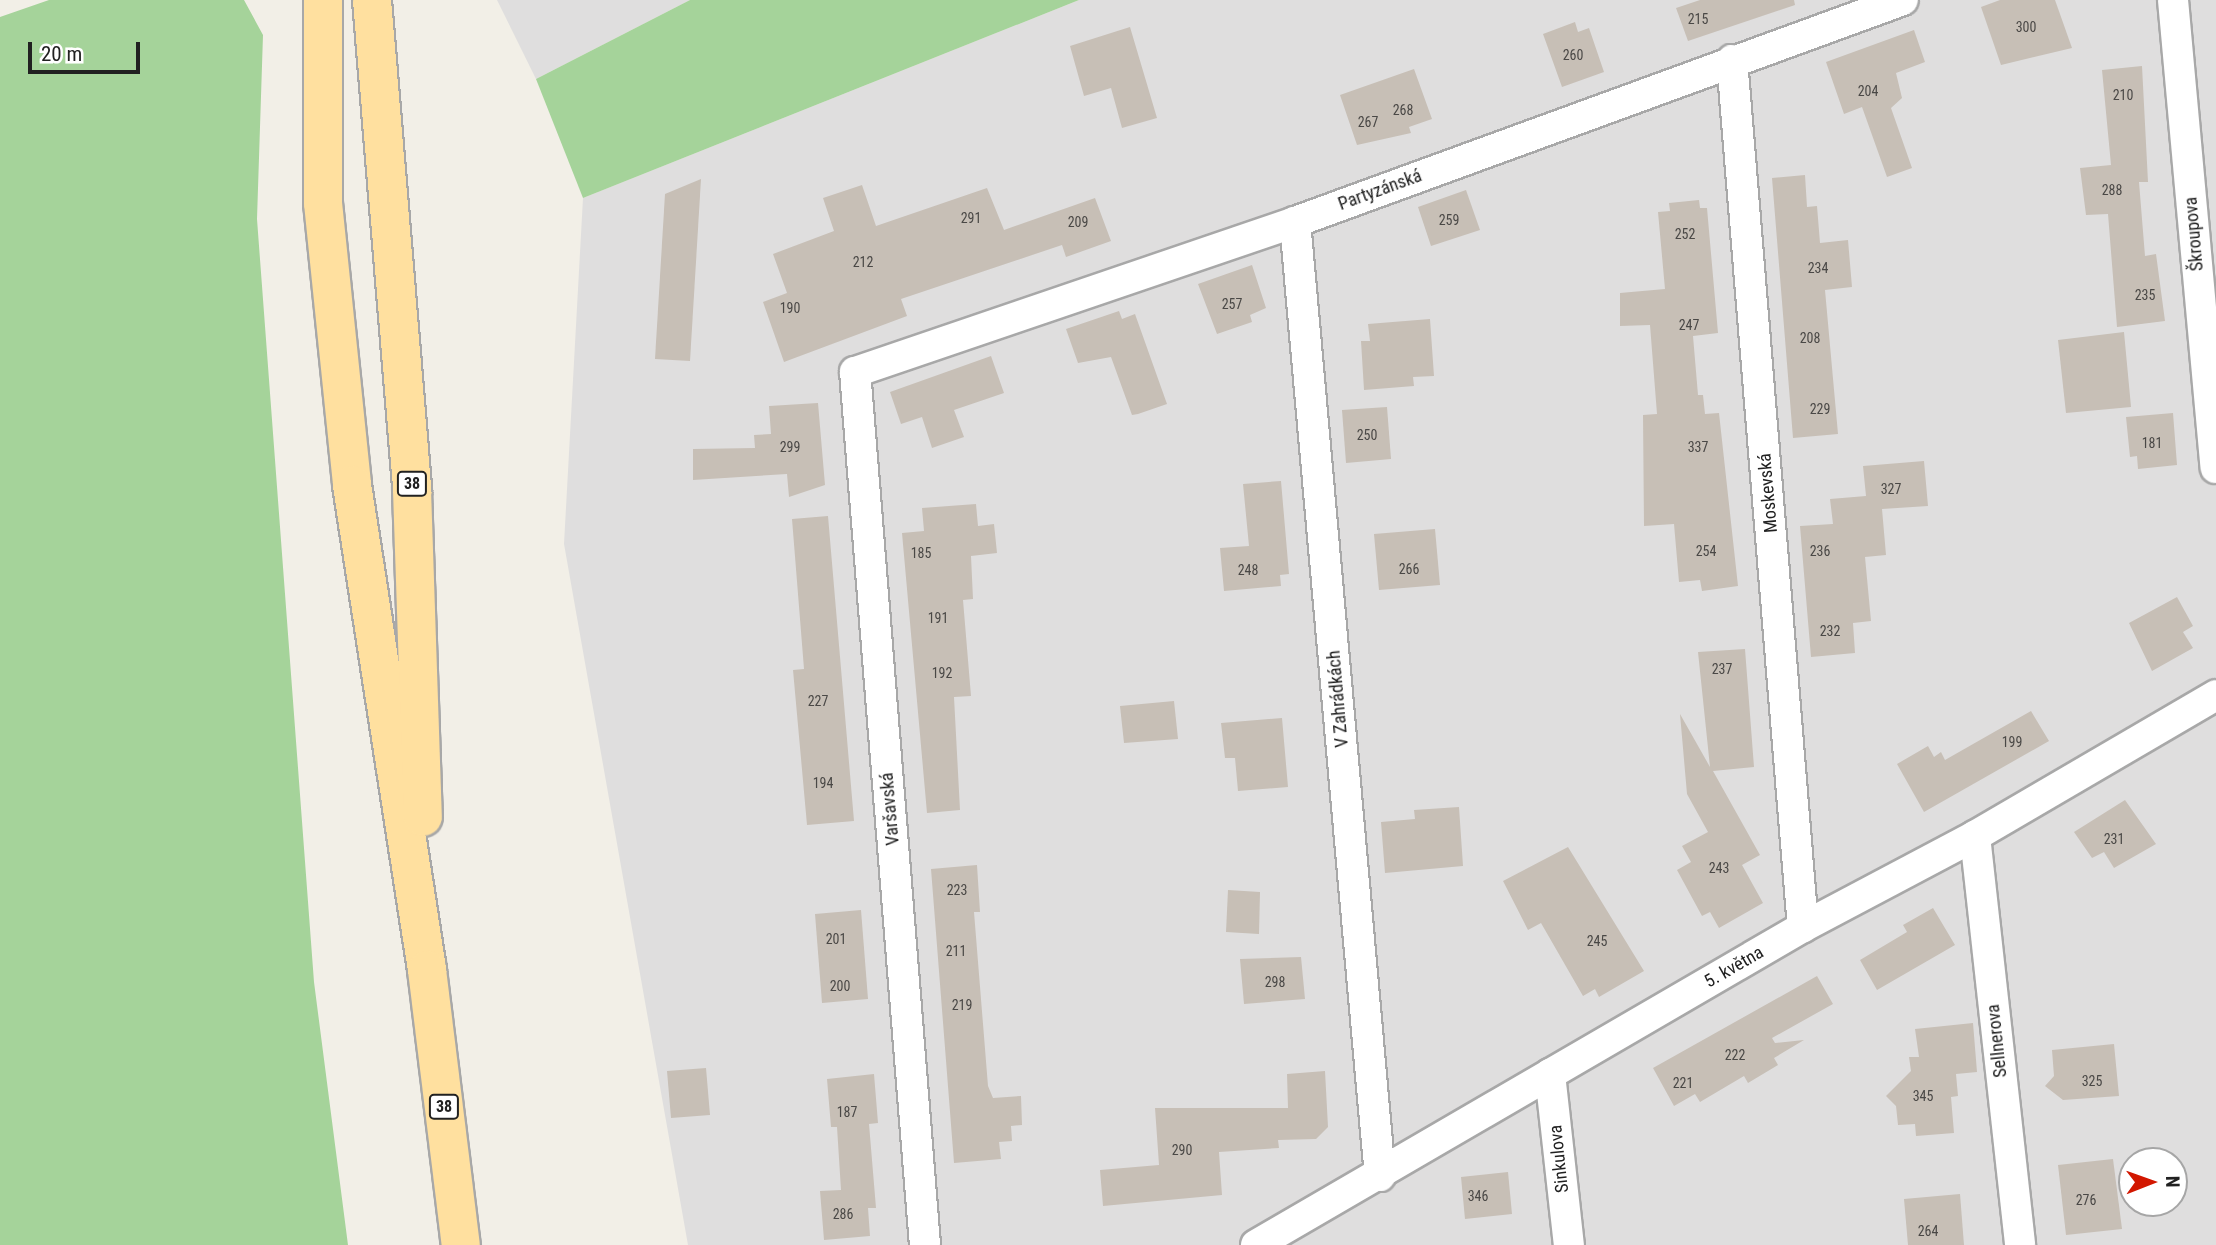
<!DOCTYPE html>
<meta charset="utf-8">
<style>
body{margin:0}
#map{position:relative;width:2216px;height:1245px;overflow:hidden;background:#f2efe7;font-family:"Roboto Condensed",sans-serif}
div>[style]{position:absolute}
.residential>*{inset:0;background:#dfdede}
.forest>*{inset:0;background:#a5d39a}
.building>*{inset:0;background:#c7bfb6}
.roads{filter:drop-shadow(2px 0 #a8a8a8) drop-shadow(-2px 0 #a8a8a8) drop-shadow(0 2px #a8a8a8) drop-shadow(0 -2px #a8a8a8)}
.street>*{height:30px;margin:-15px;padding:0 15px;transform-origin:15px;border-radius:15px;background:#fff}
.primary>*{height:38px;margin:-19px;padding:0 19px;transform-origin:19px;border-radius:19px;background:#ffe09f}
span{translate:-50% -50%;white-space:nowrap;text-align:center;line-height:1.15;-webkit-text-stroke:5px #fff;paint-order:stroke}
.number-label{font-size:14px;color:#4a4846}
.number-label span{-webkit-text-stroke-width:0}
.shield-label span{padding:2px 5px;background:#fff;border:2px solid;border-radius:5px;-webkit-text-stroke-width:0}
.shield-label{font-size:16px;color:#212121;font-weight:700}
.street-label{font-size:18px;color:#212121}
.north{position:absolute;left:2118px;top:1147px;width:70px;height:70px;box-sizing:border-box;background:#fff;border:2px solid #a6a6a6;border-radius:50%;rotate:89deg;font-size:19px;font-weight:700;line-height:28px;text-align:center;color:#212121}
.north::after{content:'';display:block;margin:auto;width:24px;height:32px;background:#d21700;clip-path:polygon(50% 0,100% 100%,50% 72%,0 100%)}
.scale{position:absolute;left:28px;top:42px;width:112px;height:32px;box-sizing:border-box;border:4px solid #212121;border-top:0;padding-left:9px;font-size:21px;line-height:24px;white-space:nowrap;color:#212121;-webkit-text-stroke:5px #fff;paint-order:stroke}
</style>
<div id="map">
<div class="residential">
<div style="clip-path:polygon(497px 0,690px 0,536px 79px)"></div>
<div style="clip-path:polygon(evenodd,1079px 0,2216px 0,2216px 1245px,688px 1245px,564px 544px,583px 198px,1079px 0,2132px 1161px,2174px 1161px,2174px 1203px,2132px 1203px,2132px 1161px)"></div>
</div>
<div class="forest">
<div style="clip-path:polygon(49px 0,244px 0,263px 35px,257px 219px,314px 982px,348px 1245px,0 1245px,0 17px)"></div>
<div style="clip-path:polygon(690px 0,1079px 0,583px 198px,536px 79px)"></div>
</div>
<div class="building">
<div style="clip-path:polygon(1700px 0,1794px 0,1795px 5px,1688px 41px,1676px 8px)"></div>
<div style="clip-path:polygon(2000px 0,2055px 0,2072px 48px,2001px 65px,1981px 7px)"></div>
<div style="clip-path:polygon(1575px 22px,1578px 32px,1589px 28px,1604px 72px,1562px 87px,1543px 34px)"></div>
<div style="clip-path:polygon(1130px 27px,1157px 118px,1122px 128px,1111px 88px,1084px 96px,1070px 46px)"></div>
<div style="clip-path:polygon(1914px 30px,1925px 62px,1896px 73px,1902px 98px,1891px 108px,1912px 168px,1887px 177px,1862px 107px,1844px 114px,1826px 62px)"></div>
<div style="clip-path:polygon(2142px 66px,2148px 182px,2139px 182px,2145px 256px,2156px 254px,2165px 321px,2117px 327px,2108px 214px,2086px 215px,2080px 168px,2111px 165px,2102px 70px)"></div>
<div style="clip-path:polygon(1414px 69px,1432px 119px,1409px 127px,1411px 133px,1357px 145px,1340px 95px)"></div>
<div style="clip-path:polygon(1805px 175px,1807px 207px,1817px 206px,1820px 243px,1848px 240px,1852px 287px,1825px 290px,1838px 434px,1793px 438px,1772px 178px)"></div>
<div style="clip-path:polygon(701px 179px,690px 361px,655px 359px,665px 194px)"></div>
<div style="clip-path:polygon(862px 185px,876px 226px,987px 188px,1004px 230px,1095px 198px,1111px 241px,1066px 257px,1062px 245px,901px 299px,907px 316px,784px 362px,763px 302px,787px 293px,773px 254px,834px 231px,823px 198px)"></div>
<div style="clip-path:polygon(1466px 190px,1480px 230px,1431px 246px,1418px 207px)"></div>
<div style="clip-path:polygon(1699px 200px,1700px 208px,1707px 208px,1718px 333px,1693px 336px,1698px 395px,1703px 395px,1705px 414px,1719px 413px,1738px 586px,1702px 591px,1700px 580px,1679px 582px,1674px 524px,1644px 526px,1643px 415px,1657px 414px,1650px 325px,1620px 326px,1620px 293px,1665px 289px,1658px 212px,1670px 211px,1669px 203px)"></div>
<div style="clip-path:polygon(1252px 265px,1266px 308px,1250px 315px,1252px 322px,1217px 334px,1198px 284px)"></div>
<div style="clip-path:polygon(1119px 311px,1122px 319px,1135px 314px,1167px 404px,1138px 414px,1132px 415px,1111px 357px,1078px 363px,1066px 329px)"></div>
<div style="clip-path:polygon(1430px 319px,1434px 376px,1413px 377px,1414px 386px,1364px 390px,1361px 341px,1370px 341px,1368px 324px)"></div>
<div style="clip-path:polygon(2124px 332px,2131px 407px,2066px 413px,2058px 340px)"></div>
<div style="clip-path:polygon(991px 356px,1004px 393px,954px 410px,964px 437px,932px 448px,922px 417px,901px 424px,890px 392px)"></div>
<div style="clip-path:polygon(818px 403px,825px 485px,789px 497px,787px 474px,693px 480px,693px 449px,755px 448px,754px 435px,771px 434px,769px 406px)"></div>
<div style="clip-path:polygon(1387px 407px,1391px 459px,1346px 463px,1342px 410px)"></div>
<div style="clip-path:polygon(2173px 413px,2177px 465px,2138px 469px,2137px 456px,2130px 457px,2126px 417px)"></div>
<div style="clip-path:polygon(1924px 461px,1928px 506px,1882px 509px,1886px 555px,1865px 557px,1871px 621px,1853px 623px,1855px 653px,1811px 657px,1800px 526px,1833px 524px,1830px 499px,1866px 496px,1863px 466px)"></div>
<div style="clip-path:polygon(1281px 481px,1289px 574px,1280px 575px,1281px 586px,1224px 591px,1220px 548px,1249px 546px,1243px 484px)"></div>
<div style="clip-path:polygon(976px 504px,978px 526px,994px 524px,997px 553px,971px 556px,973px 599px,963px 600px,971px 696px,954px 697px,960px 810px,927px 813px,902px 533px,924px 531px,922px 508px)"></div>
<div style="clip-path:polygon(828px 516px,854px 821px,807px 825px,793px 670px,804px 669px,792px 519px)"></div>
<div style="clip-path:polygon(1435px 529px,1440px 585px,1379px 590px,1374px 534px)"></div>
<div style="clip-path:polygon(2177px 597px,2193px 626px,2183px 632px,2193px 648px,2152px 671px,2129px 623px)"></div>
<div style="clip-path:polygon(1745px 649px,1754px 767px,1713px 771px,1760px 855px,1742px 865px,1763px 903px,1719px 928px,1710px 912px,1702px 916px,1677px 870px,1691px 862px,1682px 846px,1708px 832px,1687px 794px,1680px 714px,1710px 767px,1698px 652px)"></div>
<div style="clip-path:polygon(1174px 701px,1178px 739px,1124px 743px,1120px 706px)"></div>
<div style="clip-path:polygon(2031px 711px,2049px 741px,1924px 812px,1897px 764px,1928px 746px,1934px 757px,1941px 752px,1945px 760px)"></div>
<div style="clip-path:polygon(1282px 718px,1288px 787px,1238px 791px,1235px 758px,1225px 758px,1221px 723px)"></div>
<div style="clip-path:polygon(2125px 800px,2156px 844px,2114px 868px,2104px 852px,2092px 858px,2074px 832px)"></div>
<div style="clip-path:polygon(1459px 807px,1463px 866px,1385px 873px,1381px 822px,1415px 819px,1414px 810px)"></div>
<div style="clip-path:polygon(1568px 847px,1644px 971px,1599px 997px,1595px 989px,1583px 996px,1541px 923px,1528px 930px,1503px 881px)"></div>
<div style="clip-path:polygon(977px 865px,980px 912px,974px 912px,988px 1086px,993px 1098px,1021px 1096px,1022px 1125px,1011px 1126px,1012px 1141px,999px 1142px,1001px 1159px,954px 1163px,931px 869px)"></div>
<div style="clip-path:polygon(1228px 890px,1260px 892px,1259px 934px,1226px 932px)"></div>
<div style="clip-path:polygon(1933px 908px,1955px 945px,1877px 990px,1860px 960px,1907px 932px,1903px 925px)"></div>
<div style="clip-path:polygon(861px 910px,868px 999px,822px 1003px,815px 914px)"></div>
<div style="clip-path:polygon(1301px 957px,1305px 999px,1244px 1004px,1240px 959px)"></div>
<div style="clip-path:polygon(1817px 976px,1833px 1004px,1772px 1038px,1775px 1043px,1804px 1040px,1774px 1058px,1778px 1065px,1748px 1083px,1744px 1076px,1700px 1102px,1695px 1094px,1674px 1106px,1653px 1068px)"></div>
<div style="clip-path:polygon(1973px 1023px,1977px 1072px,1956px 1074px,1958px 1096px,1951px 1097px,1954px 1133px,1916px 1136px,1915px 1124px,1898px 1125px,1896px 1106px,1886px 1096px,1911px 1071px,1909px 1057px,1919px 1057px,1915px 1029px)"></div>
<div style="clip-path:polygon(2114px 1044px,2119px 1096px,2063px 1100px,2045px 1086px,2054px 1076px,2052px 1050px)"></div>
<div style="clip-path:polygon(706px 1068px,710px 1115px,671px 1118px,667px 1071px)"></div>
<div style="clip-path:polygon(1325px 1071px,1328px 1127px,1316px 1139px,1278px 1140px,1279px 1148px,1219px 1152px,1222px 1195px,1103px 1206px,1100px 1170px,1159px 1165px,1155px 1108px,1288px 1108px,1287px 1074px)"></div>
<div style="clip-path:polygon(874px 1074px,878px 1123px,869px 1124px,876px 1208px,868px 1208px,870px 1236px,824px 1240px,820px 1191px,841px 1190px,837px 1127px,831px 1127px,827px 1079px)"></div>
<div style="clip-path:polygon(2113px 1159px,2122px 1229px,2066px 1235px,2058px 1165px)"></div>
<div style="clip-path:polygon(1508px 1172px,1512px 1214px,1465px 1219px,1461px 1177px)"></div>
<div style="clip-path:polygon(1960px 1194px,1964px 1245px,1908px 1245px,1904px 1199px)"></div>
</div>
<div class="roads">
<div class="street">
<div style="left:2173px;top:0;width:470px;rotate:84.8deg"></div>
<div style="left:1732px;top:60px;width:870px;rotate:85.32deg"></div>
<div style="left:1295px;top:222px;width:958px;rotate:84.91deg"></div>
<div style="left:1975px;top:836px;width:411px;rotate:83.7deg"></div>
<div style="left:1550px;top:1074px;width:172px;rotate:83.7deg"></div>
<div style="left:925px;top:1245px;width:876px;rotate:-94.58deg"></div>
<div style="left:855px;top:372px;width:465px;rotate:-18.8deg"></div>
<div style="left:1295px;top:222px;width:647px;rotate:-20.06deg"></div>
<div style="left:1256px;top:1245px;width:633px;rotate:-30.17deg"></div>
<div style="left:1803px;top:927px;width:195px;rotate:-27.9deg"></div>
<div style="left:1975px;top:836px;width:279px;rotate:-30.3deg"></div>
</div>
<div class="primary">
<div style="left:323px;top:0;width:203px;rotate:90deg"></div>
<div style="left:323px;top:203px;width:283px;rotate:84.1deg"></div>
<div style="left:352px;top:485px;width:491px;rotate:81.2deg"></div>
<div style="left:427px;top:970px;width:277px;rotate:83deg"></div>
<div style="left:372px;top:0;width:492px;rotate:85.3deg"></div>
<div style="left:412px;top:490px;width:327px;rotate:88.1deg"></div>
</div>
</div>
<div class="number-label">
<span style="left:1698px;top:19px">215</span>
<span style="left:2026px;top:27px">300</span>
<span style="left:1573px;top:55px">260</span>
<span style="left:1868px;top:91px">204</span>
<span style="left:2123px;top:95px">210</span>
<span style="left:1403px;top:110px">268</span>
<span style="left:1368px;top:122px">267</span>
<span style="left:2112px;top:190px">288</span>
<span style="left:971px;top:218px">291</span>
<span style="left:1449px;top:220px">259</span>
<span style="left:1078px;top:222px">209</span>
<span style="left:1685px;top:234px">252</span>
<span style="left:863px;top:262px">212</span>
<span style="left:1818px;top:268px">234</span>
<span style="left:2145px;top:295px">235</span>
<span style="left:1232px;top:304px">257</span>
<span style="left:790px;top:308px">190</span>
<span style="left:1689px;top:325px">247</span>
<span style="left:1810px;top:338px">208</span>
<span style="left:1820px;top:409px">229</span>
<span style="left:1367px;top:435px">250</span>
<span style="left:2152px;top:443px">181</span>
<span style="left:790px;top:447px">299</span>
<span style="left:1698px;top:447px">337</span>
<span style="left:1891px;top:489px">327</span>
<span style="left:1706px;top:551px">254</span>
<span style="left:1820px;top:551px">236</span>
<span style="left:921px;top:553px">185</span>
<span style="left:1409px;top:569px">266</span>
<span style="left:1248px;top:570px">248</span>
<span style="left:938px;top:618px">191</span>
<span style="left:1830px;top:631px">232</span>
<span style="left:1722px;top:669px">237</span>
<span style="left:942px;top:673px">192</span>
<span style="left:818px;top:701px">227</span>
<span style="left:2012px;top:742px">199</span>
<span style="left:823px;top:783px">194</span>
<span style="left:2114px;top:839px">231</span>
<span style="left:1719px;top:868px">243</span>
<span style="left:957px;top:890px">223</span>
<span style="left:836px;top:939px">201</span>
<span style="left:1597px;top:941px">245</span>
<span style="left:956px;top:951px">211</span>
<span style="left:1275px;top:982px">298</span>
<span style="left:840px;top:986px">200</span>
<span style="left:962px;top:1005px">219</span>
<span style="left:1735px;top:1055px">222</span>
<span style="left:2092px;top:1081px">325</span>
<span style="left:1683px;top:1083px">221</span>
<span style="left:1923px;top:1096px">345</span>
<span style="left:847px;top:1112px">187</span>
<span style="left:1182px;top:1150px">290</span>
<span style="left:1478px;top:1196px">346</span>
<span style="left:2086px;top:1200px">276</span>
<span style="left:843px;top:1214px">286</span>
<span style="left:1928px;top:1231px">264</span>
</div>
<div class="shield-label">
<span style="left:412px;top:484px">38</span>
<span style="left:444px;top:1107px">38</span>
</div>
<div class="street-label">
<span style="left:1380px;top:190px;rotate:-20deg">Partyzánská</span>
<span style="left:2194px;top:234px;rotate:-95deg">Škroupova</span>
<span style="left:1768px;top:493px;rotate:-95deg">Moskevská</span>
<span style="left:1338px;top:699px;rotate:-95deg">V Zahrádkách</span>
<span style="left:890px;top:809px;rotate:-95deg">Varšavská</span>
<span style="left:1734px;top:967px;rotate:-30deg">5. května</span>
<span style="left:1997px;top:1041px;rotate:-96deg">Sellnerova</span>
<span style="left:1559px;top:1159px;rotate:-96deg">Sinkulova</span>
</div>
<div class="north">N</div>
<div class="scale">20 m</div>
</div>
